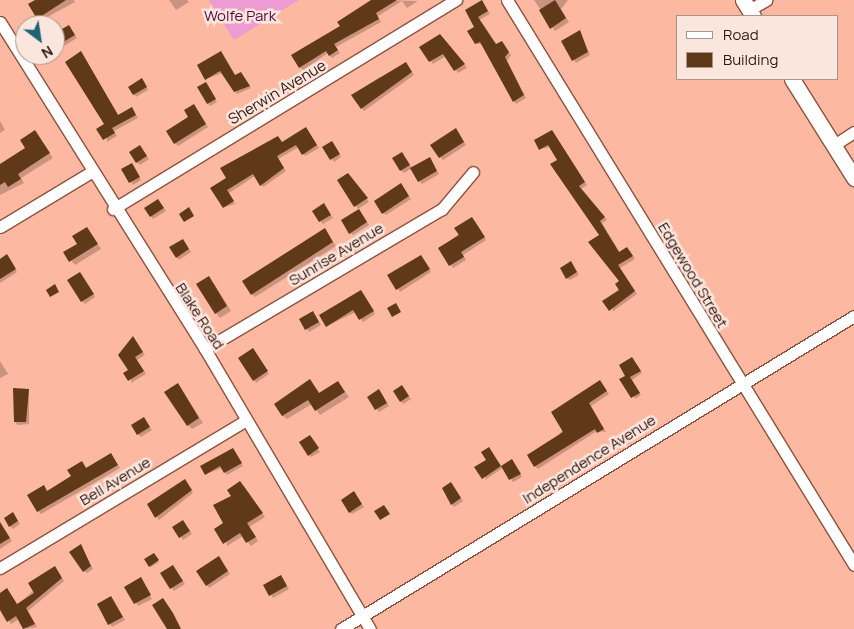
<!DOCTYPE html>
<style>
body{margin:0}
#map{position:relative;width:854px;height:629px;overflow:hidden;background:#fcb8a1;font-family:Manrope,sans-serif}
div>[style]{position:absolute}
.green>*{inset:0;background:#ed9bd3}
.shadow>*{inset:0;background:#0003}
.building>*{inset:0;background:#603a18}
.roads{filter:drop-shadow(1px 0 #8e523e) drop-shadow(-1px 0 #8e523e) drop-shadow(0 1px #8e523e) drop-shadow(0 -1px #8e523e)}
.street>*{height:11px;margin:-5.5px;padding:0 5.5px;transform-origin:5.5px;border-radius:5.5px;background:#fff}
.secondary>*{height:15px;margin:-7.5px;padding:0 7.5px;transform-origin:7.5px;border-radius:7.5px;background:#fff}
span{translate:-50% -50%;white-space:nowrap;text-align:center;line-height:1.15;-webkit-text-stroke:5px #fbe6de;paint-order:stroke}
.park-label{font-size:15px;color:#530a43}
.street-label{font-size:15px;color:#30170f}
.legend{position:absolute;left:676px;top:15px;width:162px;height:65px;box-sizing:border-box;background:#fbe6de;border:1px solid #aa938b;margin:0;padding:6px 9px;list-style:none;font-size:15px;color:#30170f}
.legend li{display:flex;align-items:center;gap:10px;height:25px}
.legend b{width:25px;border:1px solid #aa938b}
.north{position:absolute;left:15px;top:15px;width:50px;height:50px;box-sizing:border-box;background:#fbe6de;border:1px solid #aa938b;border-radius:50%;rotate:149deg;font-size:14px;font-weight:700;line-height:20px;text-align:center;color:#30170f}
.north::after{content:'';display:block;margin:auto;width:18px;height:22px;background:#206476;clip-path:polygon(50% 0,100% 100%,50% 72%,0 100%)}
</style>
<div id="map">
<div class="green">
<div style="clip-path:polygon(209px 0,299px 0,234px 40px)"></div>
</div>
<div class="shadow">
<div style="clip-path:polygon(38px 0,74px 0,75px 2px,40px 21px)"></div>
<div style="clip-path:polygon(169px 0,187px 0,189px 2px,176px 10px)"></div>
<div style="clip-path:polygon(373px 0,418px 1px,407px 8px,402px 1px,378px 16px,381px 22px,336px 47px,340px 53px,332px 58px,328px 53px,303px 70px,300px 67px,292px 55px,342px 27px)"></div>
<div style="clip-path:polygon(534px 0,568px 0,561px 9px,569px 22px,555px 31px)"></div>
<div style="clip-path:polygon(484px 5px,490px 14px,479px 20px,496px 46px,504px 45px,511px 55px,507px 61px,526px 98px,516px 104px,482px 44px,476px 44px,476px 27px,466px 11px)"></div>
<div style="clip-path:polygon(69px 26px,77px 38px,59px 49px,55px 32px)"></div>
<div style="clip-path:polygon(580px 31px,590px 55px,576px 63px,562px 41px)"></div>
<div style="clip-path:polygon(421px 47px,458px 56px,467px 68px,458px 73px,446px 56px,433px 64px)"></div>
<div style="clip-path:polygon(81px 53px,119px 116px,134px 112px,138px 118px,114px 131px,117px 136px,107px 142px,106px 125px)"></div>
<div style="clip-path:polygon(220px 53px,236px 77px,243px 76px,251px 88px,237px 94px,223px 73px,206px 79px,198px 66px)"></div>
<div style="clip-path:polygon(409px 67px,414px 75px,364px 111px,362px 108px,353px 95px,380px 77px,382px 80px)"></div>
<div style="clip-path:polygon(144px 83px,148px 90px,136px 97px,134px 94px)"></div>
<div style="clip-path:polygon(208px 86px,217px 102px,210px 106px,208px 103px)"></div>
<div style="clip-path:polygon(194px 105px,208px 127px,178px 146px,175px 143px)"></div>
<div style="clip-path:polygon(0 121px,5px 130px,0 133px)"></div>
<div style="clip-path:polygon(308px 131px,319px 148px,305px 156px,299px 147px,278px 159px,286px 171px,263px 187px,255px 176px,229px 193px,235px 204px,224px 207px,212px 188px)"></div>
<div style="clip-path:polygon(35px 132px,53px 158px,21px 178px,24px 183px,0 195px,0 166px,27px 148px)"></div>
<div style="clip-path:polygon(458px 132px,466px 145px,443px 160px,440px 157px)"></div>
<div style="clip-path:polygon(554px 134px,587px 185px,581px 189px,607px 220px,602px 223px,620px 253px,630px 251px,635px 259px,620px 268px,637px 294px,612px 312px,620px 282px,601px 236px,550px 147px,540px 149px)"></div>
<div style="clip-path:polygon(334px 145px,341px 157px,334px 162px,324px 148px)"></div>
<div style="clip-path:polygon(140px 147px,149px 159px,140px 165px,137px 162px)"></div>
<div style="clip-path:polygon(402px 153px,412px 168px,404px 173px,401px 170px)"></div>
<div style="clip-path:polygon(432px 162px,439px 174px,422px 184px,419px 181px)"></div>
<div style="clip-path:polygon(134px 167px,141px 180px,133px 185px,123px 170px)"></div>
<div style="clip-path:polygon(351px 177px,369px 202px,358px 209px,339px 180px)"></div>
<div style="clip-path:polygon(403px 187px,411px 199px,386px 215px,383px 213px)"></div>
<div style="clip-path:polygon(158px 200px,166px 211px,153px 219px,151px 216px)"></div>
<div style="clip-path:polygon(326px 207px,333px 218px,323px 224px,320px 221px)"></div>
<div style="clip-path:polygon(359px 210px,369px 225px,353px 235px,350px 233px)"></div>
<div style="clip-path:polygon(475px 221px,486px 240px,463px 255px,466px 260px,453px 268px,440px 249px)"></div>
<div style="clip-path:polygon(87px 229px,101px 249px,75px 265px,65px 253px,79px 244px)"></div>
<div style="clip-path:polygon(325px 230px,336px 246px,255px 297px,252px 294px)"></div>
<div style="clip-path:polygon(183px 240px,191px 252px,179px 260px,177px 257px)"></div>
<div style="clip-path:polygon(9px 258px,17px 272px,0 283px,0 260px)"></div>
<div style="clip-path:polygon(423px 259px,431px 272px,400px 292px,388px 275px)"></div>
<div style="clip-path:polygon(573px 266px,579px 275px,570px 280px,567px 278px)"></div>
<div style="clip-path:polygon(82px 276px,95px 297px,85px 304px,82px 301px)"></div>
<div style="clip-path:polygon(213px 282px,231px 311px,220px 318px,216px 313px)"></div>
<div style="clip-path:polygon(363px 294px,375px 314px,363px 322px,356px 312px,327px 326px)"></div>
<div style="clip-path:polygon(315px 315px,321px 325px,309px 332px,301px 319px)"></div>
<div style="clip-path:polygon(135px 341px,145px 355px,137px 360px,146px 374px,131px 383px)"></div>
<div style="clip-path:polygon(255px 353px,269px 374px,256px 383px,254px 380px)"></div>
<div style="clip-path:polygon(0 361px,8px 374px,0 378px)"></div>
<div style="clip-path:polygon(634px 361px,642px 373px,632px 380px,641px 395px,635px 399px,627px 376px)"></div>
<div style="clip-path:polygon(310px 380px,320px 394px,338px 382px,349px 397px,320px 415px,312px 404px,287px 419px,282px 415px)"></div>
<div style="clip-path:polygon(600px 381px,609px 394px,591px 406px,606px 432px,597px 431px,538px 469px,535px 466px)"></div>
<div style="clip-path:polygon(178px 384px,203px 423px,192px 429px,188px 425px)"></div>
<div style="clip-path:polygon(404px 389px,411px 399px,403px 404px,401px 401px)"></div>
<div style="clip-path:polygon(29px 390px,29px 424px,18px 425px,15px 422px)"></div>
<div style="clip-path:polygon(381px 393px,389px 406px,379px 412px,368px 397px)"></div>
<div style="clip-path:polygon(144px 419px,152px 430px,141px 437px,138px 434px)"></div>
<div style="clip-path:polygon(312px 439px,320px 452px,311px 457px,309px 455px)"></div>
<div style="clip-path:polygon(489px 448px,501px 467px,512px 461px,522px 477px,513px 482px,504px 467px,485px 480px)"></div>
<div style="clip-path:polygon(235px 452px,243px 466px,227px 475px,222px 468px,206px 474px)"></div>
<div style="clip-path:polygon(111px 455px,120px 468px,41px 514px,38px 511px,29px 495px,44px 486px,48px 492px,73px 477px,82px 463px,87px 469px)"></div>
<div style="clip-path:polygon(187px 483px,193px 493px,159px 520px,149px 504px)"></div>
<div style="clip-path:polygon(451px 484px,463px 501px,454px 507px,452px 504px)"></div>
<div style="clip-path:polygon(244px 486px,265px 517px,249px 527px,258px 541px,251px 546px,243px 536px,227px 546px,225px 524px,232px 496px)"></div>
<div style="clip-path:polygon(354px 493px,364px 507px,352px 514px,350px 512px)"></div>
<div style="clip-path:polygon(15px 516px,20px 524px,13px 529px,10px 526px)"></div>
<div style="clip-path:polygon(185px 524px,192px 534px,183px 540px,174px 527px)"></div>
<div style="clip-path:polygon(0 526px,12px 541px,0 549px)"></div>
<div style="clip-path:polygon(81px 546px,93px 569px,87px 573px,84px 571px)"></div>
<div style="clip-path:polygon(154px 554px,159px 562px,151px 567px,145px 560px)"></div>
<div style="clip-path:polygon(221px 561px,230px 574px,209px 588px,207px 585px)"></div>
<div style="clip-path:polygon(175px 569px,185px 584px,174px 591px,161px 573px)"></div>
<div style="clip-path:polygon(57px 570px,64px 581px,28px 611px,37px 627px,25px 629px,19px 619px,11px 624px,0 608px,0 594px,17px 605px)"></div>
<div style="clip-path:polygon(281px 576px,289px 589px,273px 598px,265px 585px)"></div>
<div style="clip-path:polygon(141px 580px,152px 599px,138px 606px,126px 587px)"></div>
<div style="clip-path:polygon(111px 598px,125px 620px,112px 627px,98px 605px)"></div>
</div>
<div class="building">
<div style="clip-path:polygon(35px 0,66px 0,37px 19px,28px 4px)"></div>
<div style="clip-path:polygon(371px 0,397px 0,376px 13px,379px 19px,334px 44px,338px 50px,329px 56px,326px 51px,299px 68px,291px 55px,340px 26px,337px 22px)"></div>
<div style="clip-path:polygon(482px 0,488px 11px,478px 17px,496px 44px,502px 41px,509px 52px,505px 57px,524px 95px,513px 102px,480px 42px,475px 44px,467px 31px,474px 27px,465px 10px)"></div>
<div style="clip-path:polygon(555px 0,566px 18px,550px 29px,539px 10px)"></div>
<div style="clip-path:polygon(69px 25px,75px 35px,55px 47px,55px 33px)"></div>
<div style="clip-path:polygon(580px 30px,588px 52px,572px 61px,561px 41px)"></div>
<div style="clip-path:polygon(440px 34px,465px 64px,454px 71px,443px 54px,429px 62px,419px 47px)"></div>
<div style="clip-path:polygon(81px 51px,118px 115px,132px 107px,136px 115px,112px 128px,115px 133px,103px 140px,96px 129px,104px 124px,65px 62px)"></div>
<div style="clip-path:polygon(221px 51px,235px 75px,241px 72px,250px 86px,234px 92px,220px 71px,205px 80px,197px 65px)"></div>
<div style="clip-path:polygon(406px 62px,412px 72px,361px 109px,351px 95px)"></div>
<div style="clip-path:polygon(142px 78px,147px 87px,133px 95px,128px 87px)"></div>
<div style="clip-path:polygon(206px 82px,216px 99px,207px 104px,197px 87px)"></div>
<div style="clip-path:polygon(194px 104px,206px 124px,174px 144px,166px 131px,188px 117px,184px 110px)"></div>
<div style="clip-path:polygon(306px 127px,317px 145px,302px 155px,296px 145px,277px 156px,284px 168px,260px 186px,253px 174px,227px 190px,234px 201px,223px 208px,210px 188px,226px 178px,220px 168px,278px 136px,282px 142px)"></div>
<div style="clip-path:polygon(456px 128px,464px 142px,439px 158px,430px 145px)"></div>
<div style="clip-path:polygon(35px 130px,50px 153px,18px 174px,21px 179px,8px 187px,5px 182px,0 185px,0 164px,25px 148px,20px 140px)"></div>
<div style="clip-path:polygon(552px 130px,585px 182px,579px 186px,605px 217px,600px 221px,619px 252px,627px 247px,633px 256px,618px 265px,635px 291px,609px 311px,602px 301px,619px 290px,615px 284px,619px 281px,588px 242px,599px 235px,550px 164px,557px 160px,548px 145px,539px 150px,534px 140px)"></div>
<div style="clip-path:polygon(332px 141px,340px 154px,330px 160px,322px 147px)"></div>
<div style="clip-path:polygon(140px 145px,147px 156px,136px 163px,129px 152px)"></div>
<div style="clip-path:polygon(402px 152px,410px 165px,400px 171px,392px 158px)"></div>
<div style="clip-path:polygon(430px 157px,437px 171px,418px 182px,410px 168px)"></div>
<div style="clip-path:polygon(132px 163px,140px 177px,129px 183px,121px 169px)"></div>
<div style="clip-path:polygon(348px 173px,368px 198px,354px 207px,337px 180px)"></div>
<div style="clip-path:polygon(401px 183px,409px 196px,382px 214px,374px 201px)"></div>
<div style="clip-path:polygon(158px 199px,164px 208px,150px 217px,144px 208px)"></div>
<div style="clip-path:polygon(324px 203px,331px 215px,319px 222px,312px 211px)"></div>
<div style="clip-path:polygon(189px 207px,194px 216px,184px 222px,179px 214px)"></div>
<div style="clip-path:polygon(359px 209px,367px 222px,349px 234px,341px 220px)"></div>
<div style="clip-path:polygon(472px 217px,485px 237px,461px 252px,464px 257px,449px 266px,438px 248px,459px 235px,454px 228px)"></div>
<div style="clip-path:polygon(87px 227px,98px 244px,69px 262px,63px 252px,77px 244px,72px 236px)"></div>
<div style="clip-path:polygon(325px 228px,333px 242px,251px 295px,242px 281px)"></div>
<div style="clip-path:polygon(183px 239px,189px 249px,176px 258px,169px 247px)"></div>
<div style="clip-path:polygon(7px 254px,16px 269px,0 279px,0 259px)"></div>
<div style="clip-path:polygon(421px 255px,430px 269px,396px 290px,387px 275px)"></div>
<div style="clip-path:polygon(571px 261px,577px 272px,566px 279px,560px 268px)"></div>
<div style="clip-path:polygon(80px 272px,94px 294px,81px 302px,67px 280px)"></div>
<div style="clip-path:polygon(209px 276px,227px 306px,215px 314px,196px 284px)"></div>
<div style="clip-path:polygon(55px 284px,59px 292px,50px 297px,46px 290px)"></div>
<div style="clip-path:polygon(361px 290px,374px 311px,359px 320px,353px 310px,326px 327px,319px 315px)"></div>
<div style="clip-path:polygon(396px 303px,401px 312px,392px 317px,387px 308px)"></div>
<div style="clip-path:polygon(313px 311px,319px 322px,305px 330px,299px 319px)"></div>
<div style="clip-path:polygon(133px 336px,143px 352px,135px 357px,144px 371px,128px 381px,123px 373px,128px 370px,118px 355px)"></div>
<div style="clip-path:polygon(253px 348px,268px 371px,253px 381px,238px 358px)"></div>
<div style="clip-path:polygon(632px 357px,641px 371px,630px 377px,640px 393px,631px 398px,619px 379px,625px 376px,619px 365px)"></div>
<div style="clip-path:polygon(310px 379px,319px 393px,338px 381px,345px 392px,315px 411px,308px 400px,282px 416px,274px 404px)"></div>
<div style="clip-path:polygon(600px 380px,607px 391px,589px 403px,604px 429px,597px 433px,595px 429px,534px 467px,527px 455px,563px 432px,551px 412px)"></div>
<div style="clip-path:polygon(178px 383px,199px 418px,187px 426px,164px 392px)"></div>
<div style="clip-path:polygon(402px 385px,409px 396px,400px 402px,393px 391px)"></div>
<div style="clip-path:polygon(13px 388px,29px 389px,26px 422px,14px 422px)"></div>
<div style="clip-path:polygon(379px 389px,387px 403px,375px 410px,367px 397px)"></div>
<div style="clip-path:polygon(144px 417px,150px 427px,137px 435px,131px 425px)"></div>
<div style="clip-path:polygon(310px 435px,319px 448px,308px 456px,299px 442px)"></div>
<div style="clip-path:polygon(489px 447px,501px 466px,482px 479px,474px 467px,486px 460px,481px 452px)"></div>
<div style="clip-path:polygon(233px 448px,242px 463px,224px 473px,220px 466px,205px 475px,200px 466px)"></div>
<div style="clip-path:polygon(111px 453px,118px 465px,37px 512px,27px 495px,44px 485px,47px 491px,71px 476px,67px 470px,82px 461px,86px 468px)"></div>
<div style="clip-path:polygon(512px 459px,521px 474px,509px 480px,501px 466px)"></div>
<div style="clip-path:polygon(185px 479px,192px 490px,155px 518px,147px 504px)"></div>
<div style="clip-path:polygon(240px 481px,263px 513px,247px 523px,256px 537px,246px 543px,240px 533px,223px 544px,214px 529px,223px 523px,213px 505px,231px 496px,227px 490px)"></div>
<div style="clip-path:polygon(451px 482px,461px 498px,451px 505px,442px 488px)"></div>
<div style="clip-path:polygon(354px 491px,362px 504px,349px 513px,341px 500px)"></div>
<div style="clip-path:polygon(384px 505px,390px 514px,380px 520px,374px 511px)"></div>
<div style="clip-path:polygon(13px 512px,18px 521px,9px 527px,4px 518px)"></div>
<div style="clip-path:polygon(183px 520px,190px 531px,179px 538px,172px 527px)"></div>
<div style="clip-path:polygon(0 522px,10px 538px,0 544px)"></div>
<div style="clip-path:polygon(81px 544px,91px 566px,83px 572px,69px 552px)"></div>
<div style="clip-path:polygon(154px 553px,159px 560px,149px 567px,144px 559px)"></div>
<div style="clip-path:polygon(219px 556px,228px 571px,206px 586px,196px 571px)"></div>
<div style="clip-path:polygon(173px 565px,183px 581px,170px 589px,160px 573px)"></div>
<div style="clip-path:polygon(55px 566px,62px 578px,26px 608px,35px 624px,23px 629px,16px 616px,7px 622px,0 610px,0 593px,7px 588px,17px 604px,34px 593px,28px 583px)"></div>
<div style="clip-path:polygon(281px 575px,287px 586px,269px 596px,263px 585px)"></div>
<div style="clip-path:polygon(141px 577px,151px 595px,134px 604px,124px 587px)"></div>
<div style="clip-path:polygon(111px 596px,123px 617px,108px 625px,97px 604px)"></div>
<div style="clip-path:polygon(163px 598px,173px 613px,181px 629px,167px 629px,152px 605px)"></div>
</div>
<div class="roads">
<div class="street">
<div style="left:507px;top:0;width:663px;rotate:58.44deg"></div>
<div style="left:749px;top:10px;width:20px;rotate:-30deg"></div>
<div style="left:0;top:22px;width:386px;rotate:57.9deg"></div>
<div style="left:205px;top:349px;width:325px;rotate:59.5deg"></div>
<div style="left:834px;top:145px;width:24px;rotate:-33deg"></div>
<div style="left:113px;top:209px;width:402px;rotate:-31.4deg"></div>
<div style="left:0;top:227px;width:106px;rotate:-31.1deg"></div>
<div style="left:205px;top:349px;width:275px;rotate:-30.6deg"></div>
<div style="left:442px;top:209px;width:48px;rotate:-50deg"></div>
<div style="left:0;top:568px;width:287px;rotate:-31deg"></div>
<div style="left:341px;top:629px;width:601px;rotate:-31.39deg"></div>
</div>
<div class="secondary">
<div style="left:743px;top:0;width:19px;rotate:58deg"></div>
<div style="left:792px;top:79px;width:117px;rotate:57.9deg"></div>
</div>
</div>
<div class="park-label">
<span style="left:240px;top:16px">Wolfe Park</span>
</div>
<div class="street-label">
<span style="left:277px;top:92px;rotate:-31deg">Sherwin Avenue</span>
<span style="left:336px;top:254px;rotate:-31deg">Sunrise Avenue</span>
<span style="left:693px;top:275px;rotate:59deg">Edgewood Street</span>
<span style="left:200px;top:316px;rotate:57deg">Blake Road</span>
<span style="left:589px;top:459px;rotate:-32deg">Independence Avenue</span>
<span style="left:115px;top:481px;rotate:-31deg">Bell Avenue</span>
</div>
<ul class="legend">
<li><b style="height:6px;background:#fff"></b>Road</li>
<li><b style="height:14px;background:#603a18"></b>Building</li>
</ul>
<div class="north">N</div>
</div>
